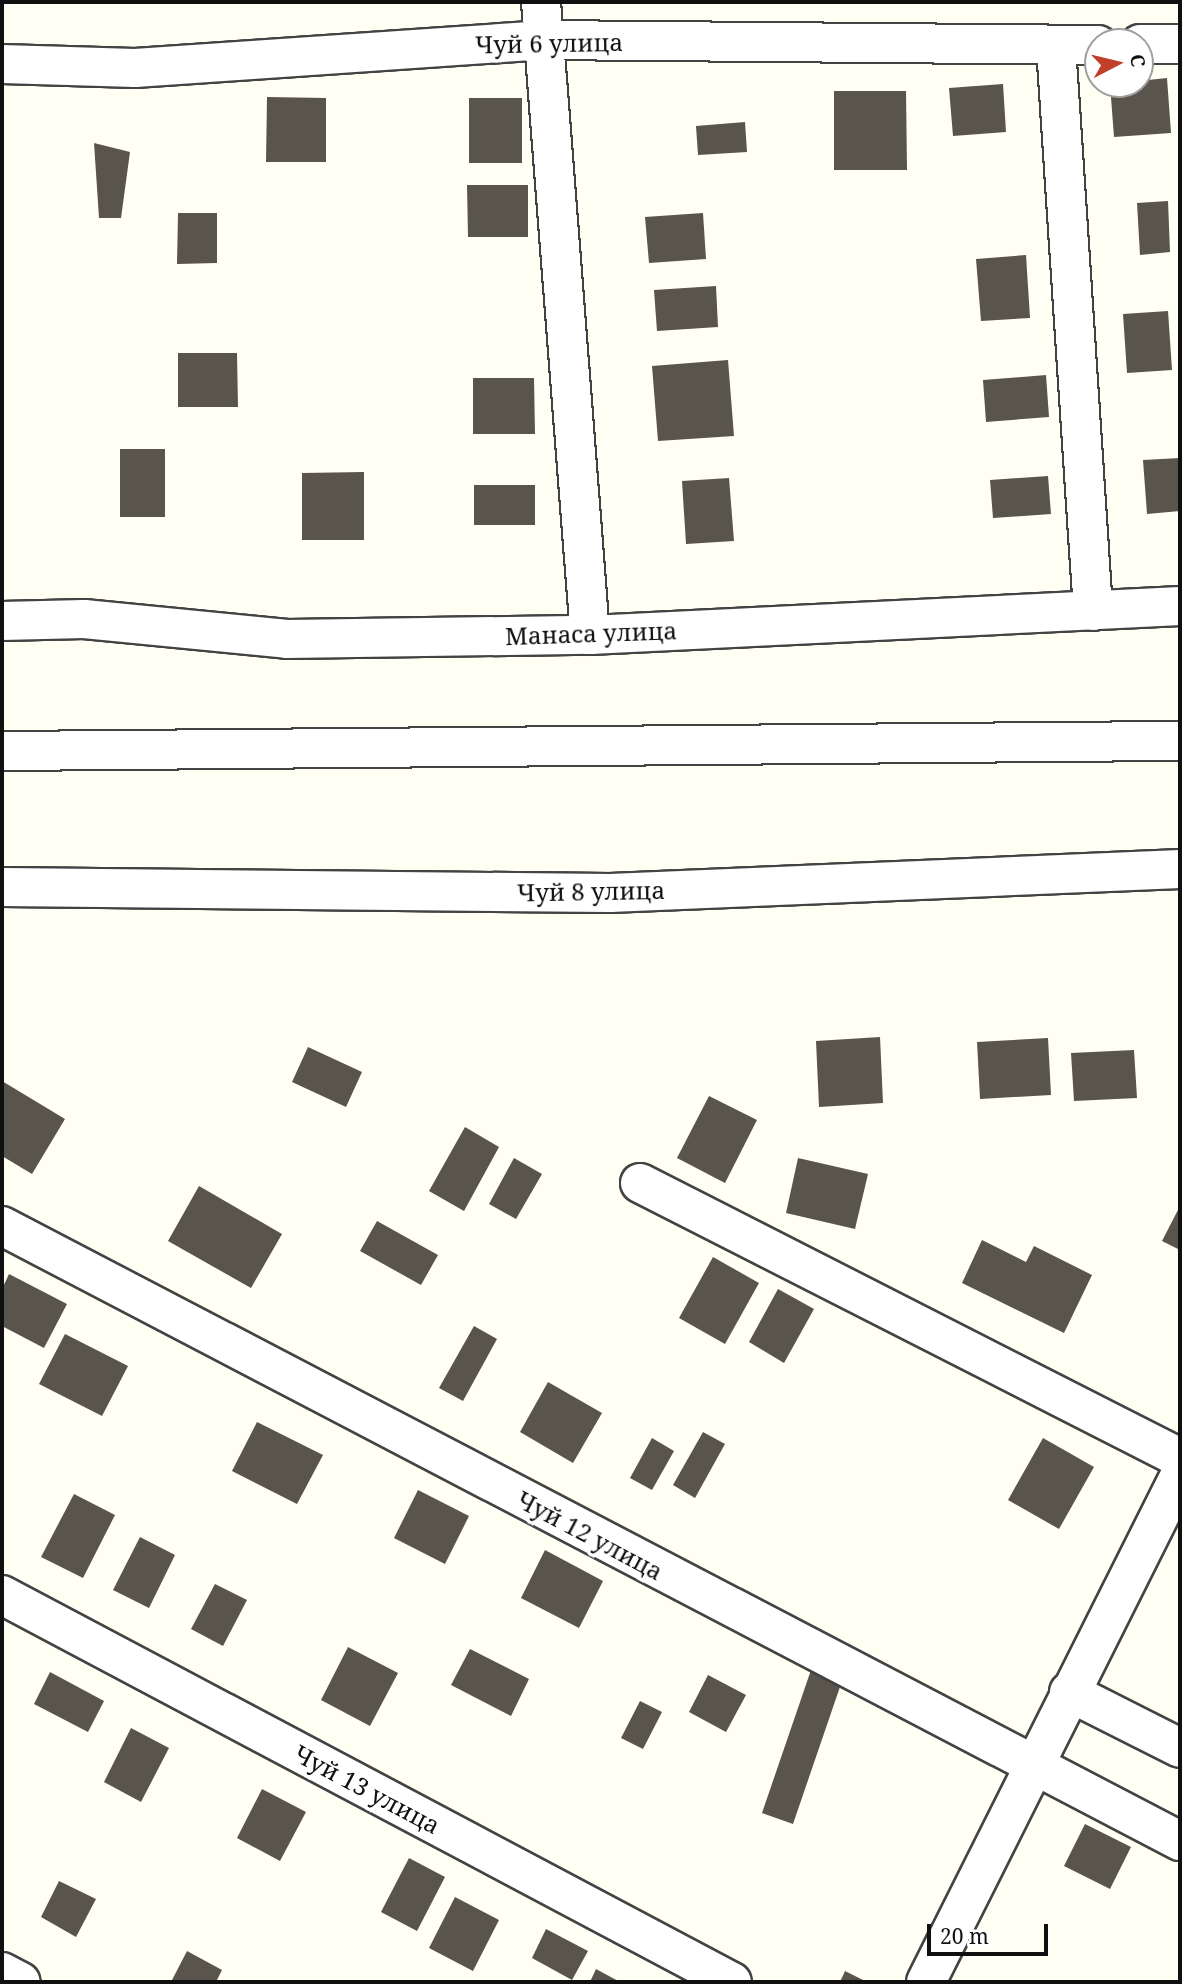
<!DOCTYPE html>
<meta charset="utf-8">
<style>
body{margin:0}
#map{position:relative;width:1182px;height:1984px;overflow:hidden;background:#fffff4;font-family:"Noto Serif",serif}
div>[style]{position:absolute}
.building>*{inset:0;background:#59544c}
.roads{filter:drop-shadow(2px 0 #434343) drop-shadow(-2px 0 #434343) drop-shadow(0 2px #434343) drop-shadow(0 -2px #434343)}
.street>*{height:38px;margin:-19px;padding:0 19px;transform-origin:19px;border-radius:19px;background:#fff}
span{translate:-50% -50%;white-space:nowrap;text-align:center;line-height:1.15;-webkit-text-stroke:7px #fff;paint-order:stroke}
.street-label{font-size:24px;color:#101010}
.frame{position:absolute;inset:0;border:4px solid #101010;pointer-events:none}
.north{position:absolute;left:1084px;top:28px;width:70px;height:70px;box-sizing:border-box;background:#fff;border:2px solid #9f9f9f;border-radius:50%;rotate:83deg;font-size:19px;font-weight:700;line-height:28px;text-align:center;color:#101010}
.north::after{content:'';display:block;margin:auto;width:24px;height:32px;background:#c13f28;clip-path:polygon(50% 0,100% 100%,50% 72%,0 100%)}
.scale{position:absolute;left:927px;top:1924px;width:121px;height:32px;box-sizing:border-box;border:4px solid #101010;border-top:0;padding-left:9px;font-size:21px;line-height:24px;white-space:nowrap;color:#101010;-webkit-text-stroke:5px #fff;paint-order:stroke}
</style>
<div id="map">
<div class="building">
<div style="clip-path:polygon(1167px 78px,1171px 133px,1114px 137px,1110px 84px)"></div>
<div style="clip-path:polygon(1003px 84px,1006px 132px,953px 136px,949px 88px)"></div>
<div style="clip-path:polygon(834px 91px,906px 91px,907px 170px,834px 170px)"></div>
<div style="clip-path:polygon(267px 97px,326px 98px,326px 162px,266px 162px)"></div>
<div style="clip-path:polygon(469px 98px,522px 98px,522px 163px,469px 163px)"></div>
<div style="clip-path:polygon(745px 122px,747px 152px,698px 155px,696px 126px)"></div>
<div style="clip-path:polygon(94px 143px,130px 152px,121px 218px,99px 218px)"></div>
<div style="clip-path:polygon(467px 185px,528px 185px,528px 237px,468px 237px)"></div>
<div style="clip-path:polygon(1168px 201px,1170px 252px,1140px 255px,1137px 203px)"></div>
<div style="clip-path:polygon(178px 213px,217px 213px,217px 263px,177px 264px)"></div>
<div style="clip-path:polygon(703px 213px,706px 259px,649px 263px,645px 217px)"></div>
<div style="clip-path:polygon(1026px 255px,1030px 318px,981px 321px,976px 259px)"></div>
<div style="clip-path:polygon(716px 286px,718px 327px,657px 331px,654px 290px)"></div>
<div style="clip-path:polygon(1168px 311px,1172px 370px,1127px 373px,1123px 314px)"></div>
<div style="clip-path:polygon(178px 353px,237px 353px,238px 407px,178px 407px)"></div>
<div style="clip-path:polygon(728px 360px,734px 436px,658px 441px,652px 366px)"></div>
<div style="clip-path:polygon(1046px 375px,1049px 417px,986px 422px,983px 380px)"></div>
<div style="clip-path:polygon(473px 378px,534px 378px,535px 434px,473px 434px)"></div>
<div style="clip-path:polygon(120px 449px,165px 449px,165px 517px,120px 517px)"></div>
<div style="clip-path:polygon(1180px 458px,1180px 511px,1147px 514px,1143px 460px)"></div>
<div style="clip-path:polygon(364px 472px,364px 540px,302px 540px,302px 473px)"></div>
<div style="clip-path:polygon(1048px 476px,1051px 514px,993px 518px,990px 480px)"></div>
<div style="clip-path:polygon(729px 478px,734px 541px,686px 544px,682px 481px)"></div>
<div style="clip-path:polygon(474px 485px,535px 485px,535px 525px,474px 525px)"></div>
<div style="clip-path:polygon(880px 1037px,883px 1103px,819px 1107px,816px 1041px)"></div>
<div style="clip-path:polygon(1048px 1038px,1051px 1095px,980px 1099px,977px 1042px)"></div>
<div style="clip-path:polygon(308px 1047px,362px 1072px,346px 1107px,292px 1082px)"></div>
<div style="clip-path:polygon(1134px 1050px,1137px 1098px,1074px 1101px,1071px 1053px)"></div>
<div style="clip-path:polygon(2px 1081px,65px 1119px,32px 1174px,2px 1156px)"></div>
<div style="clip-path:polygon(709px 1096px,757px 1120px,725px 1183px,677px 1158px)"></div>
<div style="clip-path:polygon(465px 1127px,499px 1147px,464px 1211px,429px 1191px)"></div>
<div style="clip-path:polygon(514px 1158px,542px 1174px,516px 1219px,489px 1204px)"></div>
<div style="clip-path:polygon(798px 1158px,868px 1174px,855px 1229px,786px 1213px)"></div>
<div style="clip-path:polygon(199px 1186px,282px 1234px,251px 1288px,168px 1241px)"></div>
<div style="clip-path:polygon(1180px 1206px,1180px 1250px,1162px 1241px)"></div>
<div style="clip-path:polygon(377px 1221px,438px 1255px,421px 1285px,360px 1251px)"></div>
<div style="clip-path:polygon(982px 1240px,1026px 1262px,1034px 1246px,1092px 1275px,1064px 1333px,962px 1283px)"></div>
<div style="clip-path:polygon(713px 1257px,759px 1283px,725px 1344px,679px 1318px)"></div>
<div style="clip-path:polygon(9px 1274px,67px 1304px,44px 1348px,2px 1326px,2px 1289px)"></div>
<div style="clip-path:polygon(778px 1289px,814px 1309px,784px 1363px,749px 1342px)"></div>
<div style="clip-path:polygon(474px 1326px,497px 1339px,463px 1401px,439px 1388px)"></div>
<div style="clip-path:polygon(65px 1334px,128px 1366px,102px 1416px,39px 1384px)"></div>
<div style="clip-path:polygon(548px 1382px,602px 1413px,573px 1463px,520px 1432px)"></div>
<div style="clip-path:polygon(257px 1422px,323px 1455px,297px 1504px,232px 1471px)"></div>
<div style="clip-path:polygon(703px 1432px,725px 1444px,695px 1498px,673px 1485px)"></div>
<div style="clip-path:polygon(652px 1438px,674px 1451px,652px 1490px,630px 1478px)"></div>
<div style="clip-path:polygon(1043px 1438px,1094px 1467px,1059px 1529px,1008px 1500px)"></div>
<div style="clip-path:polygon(418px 1490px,469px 1516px,445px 1564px,394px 1538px)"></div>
<div style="clip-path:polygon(74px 1494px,115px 1515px,83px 1578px,41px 1557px)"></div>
<div style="clip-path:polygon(140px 1537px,175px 1555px,149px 1608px,113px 1590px)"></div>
<div style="clip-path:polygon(545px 1550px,603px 1581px,579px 1628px,521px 1598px)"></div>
<div style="clip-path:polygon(215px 1584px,247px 1600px,223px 1646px,191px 1629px)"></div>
<div style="clip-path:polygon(348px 1647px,398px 1673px,370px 1726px,321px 1700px)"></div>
<div style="clip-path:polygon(470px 1649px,529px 1679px,511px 1716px,451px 1685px)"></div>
<div style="clip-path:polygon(811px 1670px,842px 1681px,793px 1824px,762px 1813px)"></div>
<div style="clip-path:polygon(50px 1672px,104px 1701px,88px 1732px,34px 1704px)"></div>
<div style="clip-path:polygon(708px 1675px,746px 1695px,726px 1732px,689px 1712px)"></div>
<div style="clip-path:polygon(640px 1701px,662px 1712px,643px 1749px,621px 1738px)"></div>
<div style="clip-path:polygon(131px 1728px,169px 1748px,141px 1802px,104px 1782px)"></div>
<div style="clip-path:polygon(262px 1789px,306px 1812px,280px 1861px,237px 1838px)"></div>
<div style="clip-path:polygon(1085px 1824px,1131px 1847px,1110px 1889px,1064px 1866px)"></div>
<div style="clip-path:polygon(409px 1858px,445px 1877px,417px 1931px,381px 1912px)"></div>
<div style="clip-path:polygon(59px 1881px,96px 1899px,76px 1937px,41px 1917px)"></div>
<div style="clip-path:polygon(455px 1897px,499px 1920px,473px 1971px,429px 1948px)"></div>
<div style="clip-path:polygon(546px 1929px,588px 1951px,572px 1980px,532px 1958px)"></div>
<div style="clip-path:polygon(187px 1951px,222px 1970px,216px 1982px,171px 1982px)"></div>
<div style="clip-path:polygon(596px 1969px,620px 1982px,590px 1982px)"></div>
<div style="clip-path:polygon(845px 1971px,867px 1982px,840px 1982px)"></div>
</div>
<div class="roads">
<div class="street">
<div style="left:541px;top:2px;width:635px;rotate:85.57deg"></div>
<div style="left:1140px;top:44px;width:40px"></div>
<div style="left:1056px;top:46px;width:566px;rotate:86.25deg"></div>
<div style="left:2px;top:64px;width:133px;rotate:1.7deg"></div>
<div style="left:135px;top:68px;width:407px;rotate:-3.9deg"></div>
<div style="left:541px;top:40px;width:557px;rotate:0.51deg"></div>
<div style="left:2px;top:621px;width:82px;rotate:-1.4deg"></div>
<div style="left:84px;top:619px;width:204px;rotate:5.6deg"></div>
<div style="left:287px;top:639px;width:303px;rotate:-0.8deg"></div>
<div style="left:590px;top:635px;width:591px;rotate:-2.81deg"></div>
<div style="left:2px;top:751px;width:1178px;rotate:-0.49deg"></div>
<div style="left:2px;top:887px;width:608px;rotate:0.57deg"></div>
<div style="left:610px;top:893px;width:571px;rotate:-2.41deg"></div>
<div style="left:640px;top:1183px;width:606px;rotate:26.99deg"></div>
<div style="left:2px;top:1226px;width:1329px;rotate:27.57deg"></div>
<div style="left:2px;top:1595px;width:826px;rotate:27.93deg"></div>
<div style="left:1069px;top:1692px;width:124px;rotate:26.8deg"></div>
<div style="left:2px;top:1972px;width:21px;rotate:28deg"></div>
<div style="left:926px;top:1982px;width:567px;rotate:-63.39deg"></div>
</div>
</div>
<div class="street-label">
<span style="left:549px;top:43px;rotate:-1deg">Чуй 6 улица</span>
<span style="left:591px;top:633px;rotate:-2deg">Манаса улица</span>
<span style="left:591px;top:891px;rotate:-1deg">Чуй 8 улица</span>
<span style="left:590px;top:1535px;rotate:28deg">Чуй 12 улица</span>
<span style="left:367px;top:1789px;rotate:28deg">Чуй 13 улица</span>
</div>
<div class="frame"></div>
<div class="north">С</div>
<div class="scale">20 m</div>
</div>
